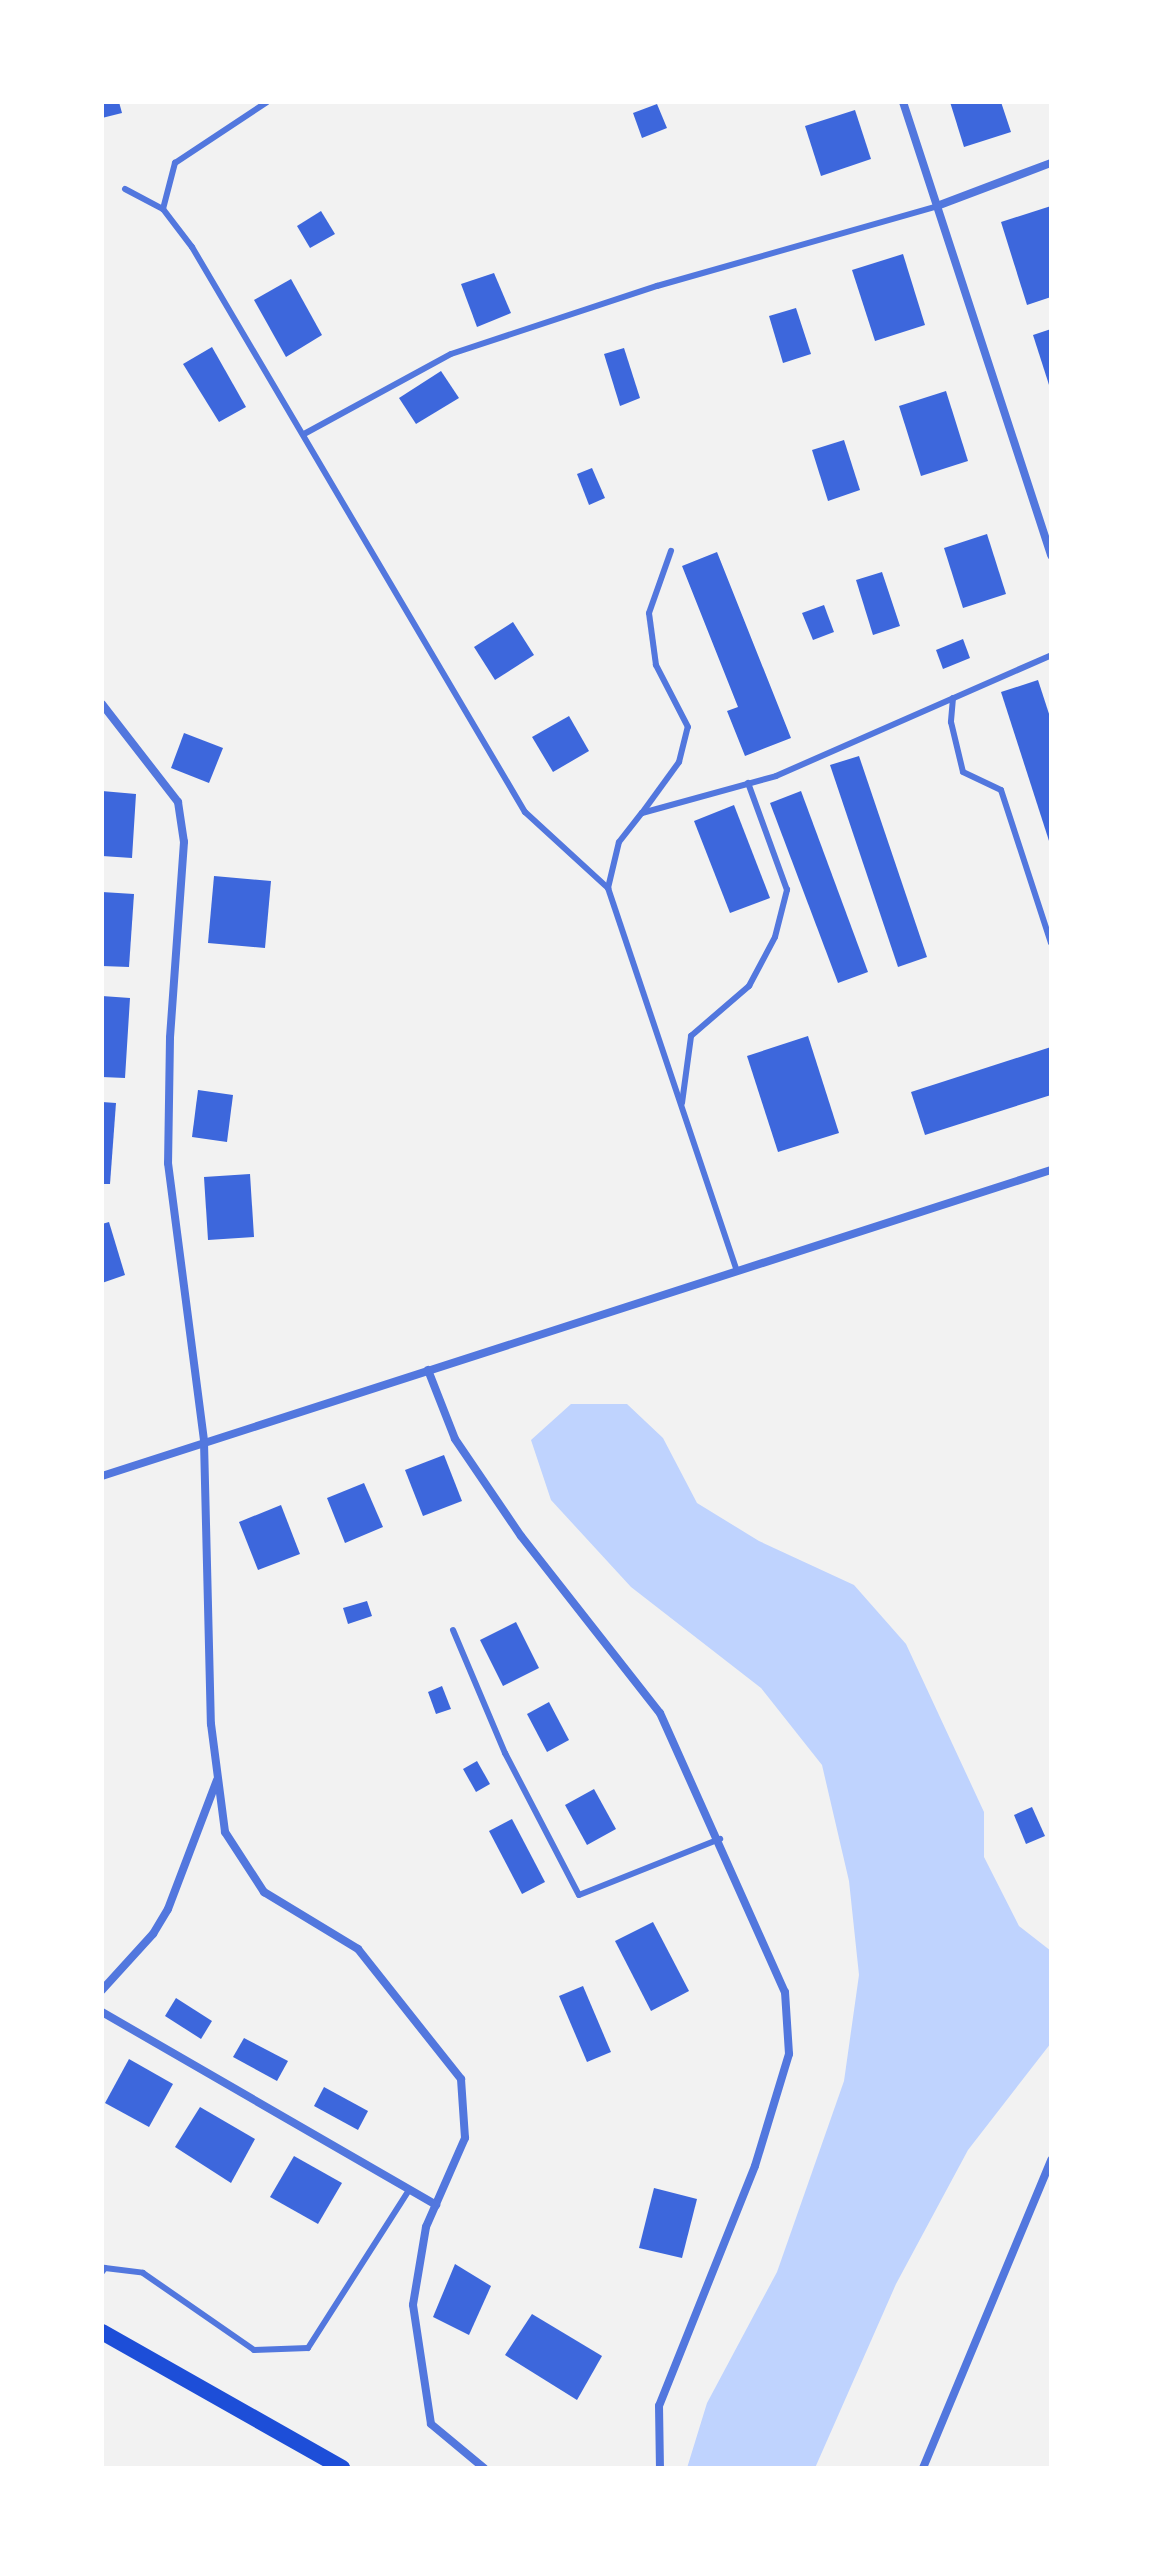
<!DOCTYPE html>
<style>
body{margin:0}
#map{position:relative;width:1153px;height:2570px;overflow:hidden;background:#f2f2f2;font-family:"Alegreya Sans",sans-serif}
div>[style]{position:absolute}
.water>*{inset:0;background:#bfd3fe}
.building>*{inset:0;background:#3d67dc}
.service>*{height:6px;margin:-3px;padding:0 3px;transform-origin:3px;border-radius:3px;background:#5277de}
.minor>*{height:8px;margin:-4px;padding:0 4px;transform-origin:4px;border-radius:4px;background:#5277de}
.secondary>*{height:16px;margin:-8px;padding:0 8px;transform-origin:8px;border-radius:8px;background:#1d4ed8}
span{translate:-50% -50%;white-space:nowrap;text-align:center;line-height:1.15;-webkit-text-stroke:7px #fff;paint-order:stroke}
.frame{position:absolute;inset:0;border:104px solid #fff;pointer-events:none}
</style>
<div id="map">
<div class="water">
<div style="clip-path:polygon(571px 1404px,627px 1404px,663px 1438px,697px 1503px,759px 1541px,854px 1585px,906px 1644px,984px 1812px,984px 1857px,1019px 1926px,1051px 1951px,1051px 2043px,968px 2150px,896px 2284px,815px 2468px,687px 2468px,707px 2403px,777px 2272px,844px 2081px,859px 1975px,849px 1881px,822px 1765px,761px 1688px,631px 1587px,551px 1500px,531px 1440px)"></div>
</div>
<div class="building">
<div style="clip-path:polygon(102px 102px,119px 102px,122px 113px,102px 118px)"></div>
<div style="clip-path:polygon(950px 102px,1001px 102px,1011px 132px,964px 147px)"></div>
<div style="clip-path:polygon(657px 104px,667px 128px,642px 138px,633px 113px)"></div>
<div style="clip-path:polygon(855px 110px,871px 159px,821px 176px,805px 126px)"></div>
<div style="clip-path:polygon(1051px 206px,1051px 297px,1027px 305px,1001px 222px)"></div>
<div style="clip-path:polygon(321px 211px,335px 234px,310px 248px,297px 226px)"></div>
<div style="clip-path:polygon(903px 254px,925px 325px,875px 341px,852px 270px)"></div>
<div style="clip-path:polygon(494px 273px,511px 313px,477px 327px,461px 284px)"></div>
<div style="clip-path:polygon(291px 279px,322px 335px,286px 357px,254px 300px)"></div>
<div style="clip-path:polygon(796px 308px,811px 354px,783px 363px,769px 316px)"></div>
<div style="clip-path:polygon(1051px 329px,1051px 388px,1050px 388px,1033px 335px)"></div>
<div style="clip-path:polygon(212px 347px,246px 407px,219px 422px,183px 364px)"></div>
<div style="clip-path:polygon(624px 348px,640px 398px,620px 406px,604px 354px)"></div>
<div style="clip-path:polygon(441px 371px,459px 398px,416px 424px,399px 398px)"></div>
<div style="clip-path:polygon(946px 391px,968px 461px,921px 476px,899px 406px)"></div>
<div style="clip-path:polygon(844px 440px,860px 490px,828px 501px,812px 450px)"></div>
<div style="clip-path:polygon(592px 468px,605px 498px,589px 505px,577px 474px)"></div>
<div style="clip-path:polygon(987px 534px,1006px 594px,963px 608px,944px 548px)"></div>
<div style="clip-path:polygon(717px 552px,791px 738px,745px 756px,727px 711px,738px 707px,682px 566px)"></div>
<div style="clip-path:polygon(882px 572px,900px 626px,873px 635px,856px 580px)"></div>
<div style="clip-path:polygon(824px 605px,834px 632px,813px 640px,802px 613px)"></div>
<div style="clip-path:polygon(513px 622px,534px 655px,495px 680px,474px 647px)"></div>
<div style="clip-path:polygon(963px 639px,970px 658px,943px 669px,936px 650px)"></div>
<div style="clip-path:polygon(1038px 680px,1051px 720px,1050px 844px,1001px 692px)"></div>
<div style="clip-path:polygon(569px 716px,589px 751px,553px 772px,532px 737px)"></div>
<div style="clip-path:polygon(184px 733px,223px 748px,209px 783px,171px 768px)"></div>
<div style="clip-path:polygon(859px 756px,927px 957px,898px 967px,830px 765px)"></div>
<div style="clip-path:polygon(102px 791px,136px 794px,132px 858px,102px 856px)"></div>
<div style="clip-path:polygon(801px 791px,868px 972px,838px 983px,770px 803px)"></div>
<div style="clip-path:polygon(734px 805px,770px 898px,730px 913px,694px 821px)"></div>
<div style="clip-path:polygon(214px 876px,271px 881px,265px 948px,208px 943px)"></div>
<div style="clip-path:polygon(102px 892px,134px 894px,129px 967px,102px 966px)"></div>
<div style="clip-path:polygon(102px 996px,130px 998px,125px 1078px,102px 1077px)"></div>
<div style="clip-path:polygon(808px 1036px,839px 1133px,778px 1152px,747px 1056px)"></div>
<div style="clip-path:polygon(1051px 1047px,1051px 1095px,925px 1135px,911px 1092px)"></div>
<div style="clip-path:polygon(198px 1090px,233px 1095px,227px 1142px,192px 1137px)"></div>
<div style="clip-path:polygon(102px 1102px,116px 1103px,110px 1184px,102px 1184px)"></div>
<div style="clip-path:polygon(250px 1174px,254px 1237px,208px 1240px,204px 1177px)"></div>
<div style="clip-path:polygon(109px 1222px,125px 1275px,102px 1283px,102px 1224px)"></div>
<div style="clip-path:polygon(444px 1455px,462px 1501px,423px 1516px,405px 1470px)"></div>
<div style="clip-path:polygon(364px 1483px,383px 1527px,345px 1543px,327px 1498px)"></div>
<div style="clip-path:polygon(281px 1505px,300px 1554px,258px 1570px,239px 1522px)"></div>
<div style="clip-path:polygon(367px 1601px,372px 1616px,348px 1624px,343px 1608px)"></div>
<div style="clip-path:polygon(516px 1622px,539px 1668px,503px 1686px,480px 1640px)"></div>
<div style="clip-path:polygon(442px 1686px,451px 1709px,436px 1714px,428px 1692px)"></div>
<div style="clip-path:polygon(549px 1702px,569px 1740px,547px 1752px,527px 1714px)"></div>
<div style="clip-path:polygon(477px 1761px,490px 1784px,476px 1792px,463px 1769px)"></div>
<div style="clip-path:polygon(594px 1789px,616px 1829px,587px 1845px,565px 1805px)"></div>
<div style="clip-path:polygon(1032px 1807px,1045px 1836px,1026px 1844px,1014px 1815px)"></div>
<div style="clip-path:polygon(512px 1819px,545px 1882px,522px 1894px,489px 1831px)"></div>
<div style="clip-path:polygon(653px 1922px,689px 1991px,651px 2011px,615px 1941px)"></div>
<div style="clip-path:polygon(583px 1986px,611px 2052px,587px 2062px,559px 1996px)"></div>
<div style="clip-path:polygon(176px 1998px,212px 2021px,201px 2039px,165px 2016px)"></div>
<div style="clip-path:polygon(244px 2038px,288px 2061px,277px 2081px,233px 2057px)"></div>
<div style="clip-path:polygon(129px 2059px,173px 2084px,149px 2127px,105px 2103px)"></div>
<div style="clip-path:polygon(324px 2087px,368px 2111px,358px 2130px,314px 2106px)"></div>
<div style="clip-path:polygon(200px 2107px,255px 2139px,231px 2183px,175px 2147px)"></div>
<div style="clip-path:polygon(294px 2156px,342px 2183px,318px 2224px,270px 2197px)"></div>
<div style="clip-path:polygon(654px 2188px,697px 2199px,682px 2258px,639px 2248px)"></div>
<div style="clip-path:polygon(455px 2264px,491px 2286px,469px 2335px,433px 2317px)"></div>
<div style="clip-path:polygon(532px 2314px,602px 2356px,577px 2400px,505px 2355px)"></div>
</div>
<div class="service">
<div style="left:125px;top:189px;width:43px;rotate:27.8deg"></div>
<div style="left:163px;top:209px;width:48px;rotate:52.7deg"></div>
<div style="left:192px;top:247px;width:656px;rotate:59.49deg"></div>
<div style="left:525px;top:812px;width:113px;rotate:42.5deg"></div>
<div style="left:608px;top:888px;width:404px;rotate:71.4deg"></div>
<div style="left:163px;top:209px;width:48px;rotate:-75.4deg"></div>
<div style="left:175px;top:163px;width:110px;rotate:-33.5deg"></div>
<div style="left:304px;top:434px;width:167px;rotate:-28.6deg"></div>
<div style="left:451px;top:354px;width:217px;rotate:-18.3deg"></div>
<div style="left:657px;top:286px;width:291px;rotate:-15.9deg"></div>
<div style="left:953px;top:698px;width:24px;rotate:95deg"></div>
<div style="left:951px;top:722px;width:51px;rotate:76.5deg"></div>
<div style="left:963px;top:772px;width:42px;rotate:25.3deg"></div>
<div style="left:1001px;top:790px;width:161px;rotate:71.9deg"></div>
<div style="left:642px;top:813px;width:63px;rotate:-54deg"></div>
<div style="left:679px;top:762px;width:36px;rotate:-76deg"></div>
<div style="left:688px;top:727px;width:70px;rotate:-117.3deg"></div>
<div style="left:656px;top:665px;width:52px;rotate:-97.7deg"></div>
<div style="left:649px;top:613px;width:66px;rotate:-70.5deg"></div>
<div style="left:608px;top:888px;width:47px;rotate:-76.6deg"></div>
<div style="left:619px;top:842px;width:37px;rotate:-52deg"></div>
<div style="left:642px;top:813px;width:139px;rotate:-15.4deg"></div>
<div style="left:776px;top:776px;width:300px;rotate:-23.7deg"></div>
<div style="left:682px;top:1103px;width:68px;rotate:-82.3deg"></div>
<div style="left:691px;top:1036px;width:77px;rotate:-40.8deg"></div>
<div style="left:749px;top:986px;width:55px;rotate:-62deg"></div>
<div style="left:775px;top:937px;width:49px;rotate:-75.7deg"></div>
<div style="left:787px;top:890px;width:114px;rotate:-110deg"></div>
<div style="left:453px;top:1630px;width:134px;rotate:67.1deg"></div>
<div style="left:505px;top:1753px;width:160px;rotate:62.5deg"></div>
<div style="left:579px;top:1895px;width:152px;rotate:-21.7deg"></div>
<div style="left:102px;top:2272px;width:5px;rotate:-53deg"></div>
<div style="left:105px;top:2268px;width:38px;rotate:7deg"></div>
<div style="left:143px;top:2273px;width:135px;rotate:34.7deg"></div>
<div style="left:254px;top:2350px;width:54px;rotate:-2.1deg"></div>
<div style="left:308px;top:2348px;width:188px;rotate:-57.4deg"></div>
</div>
<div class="minor">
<div style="left:903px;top:102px;width:477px;rotate:71.9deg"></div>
<div style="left:937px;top:206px;width:122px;rotate:-20.7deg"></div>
<div style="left:102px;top:704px;width:124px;rotate:52.2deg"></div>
<div style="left:178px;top:802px;width:40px;rotate:81.5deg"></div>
<div style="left:184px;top:842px;width:196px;rotate:94.1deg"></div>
<div style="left:170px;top:1038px;width:125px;rotate:90.9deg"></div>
<div style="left:168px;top:1163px;width:281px;rotate:82.6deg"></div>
<div style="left:204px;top:1442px;width:282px;rotate:88.6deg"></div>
<div style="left:211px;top:1724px;width:109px;rotate:82.6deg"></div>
<div style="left:225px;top:1832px;width:72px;rotate:57deg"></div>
<div style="left:264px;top:1892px;width:110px;rotate:31.2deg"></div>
<div style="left:358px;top:1949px;width:166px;rotate:51.6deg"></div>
<div style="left:461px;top:2079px;width:59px;rotate:86.1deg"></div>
<div style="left:465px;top:2138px;width:97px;rotate:113.7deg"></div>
<div style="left:426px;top:2227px;width:79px;rotate:99.5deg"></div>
<div style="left:413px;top:2305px;width:120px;rotate:81.4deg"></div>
<div style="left:431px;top:2424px;width:69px;rotate:39.7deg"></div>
<div style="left:428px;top:1370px;width:74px;rotate:68.6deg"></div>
<div style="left:455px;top:1439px;width:117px;rotate:55.8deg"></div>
<div style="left:521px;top:1536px;width:225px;rotate:51.9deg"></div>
<div style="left:660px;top:1713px;width:306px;rotate:65.9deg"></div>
<div style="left:785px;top:1992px;width:62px;rotate:86.3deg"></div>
<div style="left:789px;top:2054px;width:117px;rotate:106.9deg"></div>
<div style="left:755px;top:2166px;width:258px;rotate:111.8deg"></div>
<div style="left:659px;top:2406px;width:62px;rotate:89.1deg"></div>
<div style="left:102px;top:1476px;width:997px;rotate:-17.87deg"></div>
<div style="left:102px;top:1990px;width:76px;rotate:-47.7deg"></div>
<div style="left:153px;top:1934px;width:29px;rotate:-59deg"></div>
<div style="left:168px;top:1909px;width:138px;rotate:-69.2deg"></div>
<div style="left:102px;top:2012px;width:386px;rotate:30deg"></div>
<div style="left:923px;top:2468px;width:334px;rotate:-67.4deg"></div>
</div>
<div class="secondary">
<div style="left:102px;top:2332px;width:276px;rotate:29.5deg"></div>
</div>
<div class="frame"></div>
</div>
